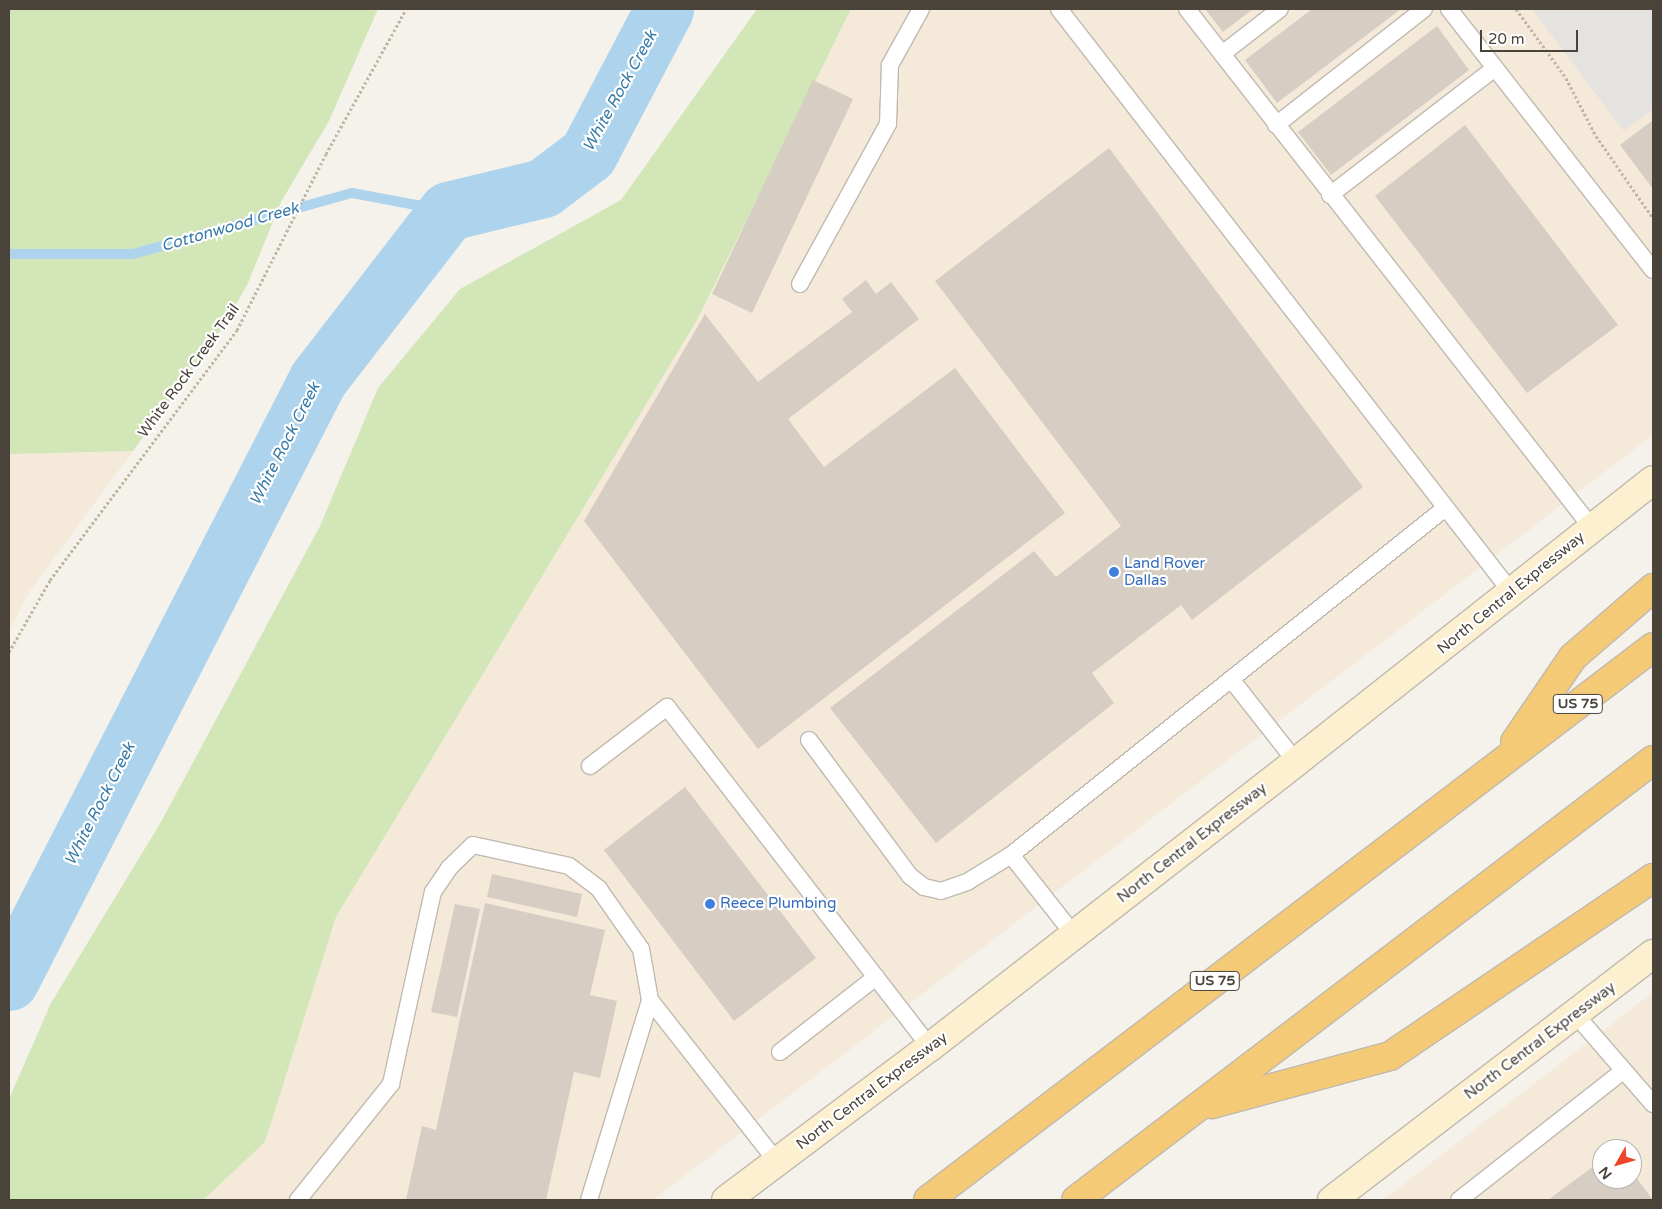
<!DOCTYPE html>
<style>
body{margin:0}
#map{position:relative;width:1662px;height:1209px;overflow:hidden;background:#f5f2ec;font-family:"Varela Round",sans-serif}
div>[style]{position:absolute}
.commercial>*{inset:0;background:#f5e9da}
.green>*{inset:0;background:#d2e6b8}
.parking>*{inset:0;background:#e4e3e0}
.stream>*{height:10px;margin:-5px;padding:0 5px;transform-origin:5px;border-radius:5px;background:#aed4ed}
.river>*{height:59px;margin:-29.5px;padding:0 29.5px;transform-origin:29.5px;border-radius:29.5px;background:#aed4ed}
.building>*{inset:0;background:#d6cec2}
.path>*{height:3px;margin-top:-1.5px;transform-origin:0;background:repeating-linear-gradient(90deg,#c1b6a1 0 2.5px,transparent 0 5px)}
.roads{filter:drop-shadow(1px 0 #c0baaf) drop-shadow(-1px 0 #c0baaf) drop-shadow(0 1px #c0baaf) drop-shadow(0 -1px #c0baaf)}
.lane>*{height:16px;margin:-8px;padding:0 8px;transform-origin:8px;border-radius:8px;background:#fff}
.secondary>*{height:28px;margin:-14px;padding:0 14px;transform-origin:14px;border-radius:14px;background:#fcf0d0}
.highway>*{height:28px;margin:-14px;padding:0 14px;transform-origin:14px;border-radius:14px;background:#f5ca77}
.dots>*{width:14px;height:14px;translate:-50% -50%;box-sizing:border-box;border:2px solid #fff;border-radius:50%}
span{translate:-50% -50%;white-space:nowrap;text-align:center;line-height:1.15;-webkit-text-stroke:4.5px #fff;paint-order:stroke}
.shield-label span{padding:1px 4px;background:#fff;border:1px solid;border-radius:4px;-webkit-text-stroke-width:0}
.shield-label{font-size:14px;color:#4a433a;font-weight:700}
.street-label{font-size:15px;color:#4a433a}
.shop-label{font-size:15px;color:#366cbe}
.left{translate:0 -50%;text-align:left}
.water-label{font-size:16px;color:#367aa8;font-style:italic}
.frame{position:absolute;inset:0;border:10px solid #4a433a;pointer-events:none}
.north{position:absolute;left:1592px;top:1139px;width:50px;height:50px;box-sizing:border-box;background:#fff;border:1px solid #b7b4b0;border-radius:50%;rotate:232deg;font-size:14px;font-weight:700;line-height:20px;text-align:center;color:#4a433a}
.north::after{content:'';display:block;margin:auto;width:18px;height:22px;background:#ed462b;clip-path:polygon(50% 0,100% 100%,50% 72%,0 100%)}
.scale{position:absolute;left:1480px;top:30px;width:98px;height:22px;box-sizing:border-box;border:2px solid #4a433a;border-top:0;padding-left:6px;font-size:15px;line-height:18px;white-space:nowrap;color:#4a433a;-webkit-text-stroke:4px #fff;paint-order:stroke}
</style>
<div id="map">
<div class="commercial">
<div style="clip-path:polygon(851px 9px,1653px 9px,1653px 435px,653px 1200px,203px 1200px,265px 1142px,336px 917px,697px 320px)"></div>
<div style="clip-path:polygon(133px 451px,30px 591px,9px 631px,9px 454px)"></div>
<div style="clip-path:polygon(evenodd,1653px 992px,1653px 1200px,1383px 1200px,1653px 992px,1602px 1149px,1632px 1149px,1632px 1179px,1602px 1179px,1602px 1149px)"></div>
</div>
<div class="green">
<div style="clip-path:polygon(9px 9px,378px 9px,329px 121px,281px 202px,248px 283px,226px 323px,133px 451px,9px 454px)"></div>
<div style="clip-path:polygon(757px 9px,851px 9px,697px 320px,336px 917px,265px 1142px,203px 1200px,9px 1200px,9px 1099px,51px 1003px,161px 822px,320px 526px,378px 388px,460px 289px,621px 200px)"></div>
</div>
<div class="parking">
<div style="clip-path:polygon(1532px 9px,1653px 9px,1653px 109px,1624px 131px)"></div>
</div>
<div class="stream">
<div style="left:9px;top:254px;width:124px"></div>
<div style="left:133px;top:254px;width:227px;rotate:-15.6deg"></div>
<div style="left:352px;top:193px;width:98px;rotate:10.6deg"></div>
</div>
<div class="river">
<div style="left:9px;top:981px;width:677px;rotate:-62.83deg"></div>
<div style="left:318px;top:379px;width:212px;rotate:-52.3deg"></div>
<div style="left:448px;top:211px;width:98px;rotate:-13.6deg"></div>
<div style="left:543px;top:188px;width:56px;rotate:-37.1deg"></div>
<div style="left:588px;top:154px;width:164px;rotate:-62.3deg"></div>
</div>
<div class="building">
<div style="clip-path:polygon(1205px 9px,1253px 9px,1223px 32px)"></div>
<div style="clip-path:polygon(1312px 9px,1401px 9px,1277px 103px,1245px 60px)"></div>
<div style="clip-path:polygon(1437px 26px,1469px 70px,1331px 175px,1298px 132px)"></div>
<div style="clip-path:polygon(813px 80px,853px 99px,752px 313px,712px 294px)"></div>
<div style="clip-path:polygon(1653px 120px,1653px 189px,1620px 145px)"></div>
<div style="clip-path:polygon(1465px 125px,1618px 325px,1527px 393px,1375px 196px)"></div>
<div style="clip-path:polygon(1109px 148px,1363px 487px,1192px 620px,1181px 605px,1092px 673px,1114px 703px,936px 843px,830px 708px,1034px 551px,1056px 577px,1121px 526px,935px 281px)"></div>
<div style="clip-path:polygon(866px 280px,876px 294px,891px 282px,919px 319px,788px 419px,824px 467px,955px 368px,1065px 513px,758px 749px,584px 521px,705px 314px,758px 382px,852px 312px,842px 299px)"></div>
<div style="clip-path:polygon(685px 787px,816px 958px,734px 1021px,604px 850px)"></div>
<div style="clip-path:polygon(492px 874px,582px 894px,577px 917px,487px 897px)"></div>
<div style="clip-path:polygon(485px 903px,605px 930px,590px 995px,617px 1001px,600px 1078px,574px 1072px,546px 1200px,406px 1200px,422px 1126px,436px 1130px)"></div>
<div style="clip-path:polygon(455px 904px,480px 909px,457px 1017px,431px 1012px)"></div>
<div style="clip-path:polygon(1602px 1160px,1602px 1179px,1632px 1179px,1632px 1172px,1653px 1200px,1548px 1200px)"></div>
</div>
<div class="path">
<div style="left:1516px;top:9px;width:85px;rotate:54.1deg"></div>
<div style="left:1566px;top:78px;width:65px;rotate:62.7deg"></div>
<div style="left:1596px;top:136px;width:100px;rotate:55.2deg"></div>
<div style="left:9px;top:652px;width:83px;rotate:-60.3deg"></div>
<div style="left:50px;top:580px;width:312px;rotate:-53.2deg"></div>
<div style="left:237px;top:330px;width:197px;rotate:-63.2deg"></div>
<div style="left:326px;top:154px;width:166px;rotate:-61.1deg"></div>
</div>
<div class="roads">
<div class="lane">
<div style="left:1059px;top:9px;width:739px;rotate:52.2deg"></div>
<div style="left:1187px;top:9px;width:658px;rotate:52.03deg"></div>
<div style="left:1449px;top:9px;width:331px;rotate:52deg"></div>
<div style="left:1222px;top:54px;width:73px;rotate:-37.8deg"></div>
<div style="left:1276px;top:125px;width:188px;rotate:-38.1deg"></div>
<div style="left:1330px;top:195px;width:208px;rotate:-37.6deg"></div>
<div style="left:800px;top:284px;width:183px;rotate:-61.2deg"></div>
<div style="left:888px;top:124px;width:59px;rotate:-88.1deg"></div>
<div style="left:890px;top:65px;width:64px;rotate:-61deg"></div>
<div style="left:1231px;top:679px;width:105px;rotate:51.9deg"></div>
<div style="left:809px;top:740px;width:169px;rotate:53.4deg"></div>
<div style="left:910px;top:876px;width:18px;rotate:38deg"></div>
<div style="left:924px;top:887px;width:17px;rotate:13deg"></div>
<div style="left:941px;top:891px;width:28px;rotate:-19deg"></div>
<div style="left:967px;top:882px;width:52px;rotate:-31.5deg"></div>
<div style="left:590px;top:766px;width:97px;rotate:-37.5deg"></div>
<div style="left:667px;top:707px;width:430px;rotate:52.3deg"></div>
<div style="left:1074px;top:935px;width:102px;rotate:-128.2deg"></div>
<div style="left:1011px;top:855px;width:554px;rotate:-38.63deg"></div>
<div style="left:1575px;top:1014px;width:119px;rotate:49.1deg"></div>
<div style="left:780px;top:1052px;width:122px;rotate:-38deg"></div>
<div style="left:298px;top:1200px;width:149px;rotate:-51.3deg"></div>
<div style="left:391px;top:1084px;width:197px;rotate:-77.7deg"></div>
<div style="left:433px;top:892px;width:29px;rotate:-56deg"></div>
<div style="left:449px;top:868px;width:33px;rotate:-44deg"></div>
<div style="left:473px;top:845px;width:98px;rotate:12.3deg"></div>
<div style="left:569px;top:866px;width:38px;rotate:37deg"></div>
<div style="left:599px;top:889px;width:73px;rotate:55deg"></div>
<div style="left:641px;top:949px;width:52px;rotate:80deg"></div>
<div style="left:589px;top:1200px;width:209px;rotate:-73deg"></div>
<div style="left:650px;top:1000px;width:206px;rotate:51.9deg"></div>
<div style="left:1459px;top:1200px;width:209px;rotate:-38.2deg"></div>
</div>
<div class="secondary">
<div style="left:726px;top:1200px;width:255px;rotate:-36.9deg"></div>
<div style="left:930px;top:1047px;width:464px;rotate:-37.9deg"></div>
<div style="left:1296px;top:762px;width:455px;rotate:-38.3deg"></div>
<div style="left:1332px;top:1200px;width:404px;rotate:-37.5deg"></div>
</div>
<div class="highway">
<div style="left:1515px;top:742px;width:103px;rotate:-55.7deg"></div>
<div style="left:1573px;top:657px;width:106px;rotate:-40.8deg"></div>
<div style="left:1212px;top:1104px;width:184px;rotate:-15.1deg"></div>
<div style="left:1390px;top:1056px;width:318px;rotate:-34.1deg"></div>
<div style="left:928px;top:1200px;width:912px;rotate:-37.33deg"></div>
<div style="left:1076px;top:1200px;width:726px;rotate:-37.33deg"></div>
</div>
</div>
<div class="dots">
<div style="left:1114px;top:572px;background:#3f7fe0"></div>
<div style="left:710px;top:904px;background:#3f7fe0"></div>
</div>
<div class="shield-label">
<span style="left:1578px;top:704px">US 75</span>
<span style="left:1215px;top:981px">US 75</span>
</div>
<div class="street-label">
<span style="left:189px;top:371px;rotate:-54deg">White Rock Creek Trail</span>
<span style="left:1511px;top:593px;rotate:-39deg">North Central Expressway</span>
<span style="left:1192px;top:843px;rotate:-38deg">North Central Expressway</span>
<span style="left:1540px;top:1041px;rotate:-37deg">North Central Expressway</span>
<span style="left:872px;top:1091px;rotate:-37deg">North Central Expressway</span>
</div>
<div class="shop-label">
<span class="left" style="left:1124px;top:572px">Land Rover<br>Dallas</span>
<span class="left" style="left:720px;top:904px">Reece Plumbing</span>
</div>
<div class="water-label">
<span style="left:620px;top:91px;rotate:-61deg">White Rock Creek</span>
<span style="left:230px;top:227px;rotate:-16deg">Cottonwood Creek</span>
<span style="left:285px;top:444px;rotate:-63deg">White Rock Creek</span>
<span style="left:100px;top:804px;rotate:-63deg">White Rock Creek</span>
</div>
<div class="frame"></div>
<div class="north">N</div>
<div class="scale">20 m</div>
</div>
